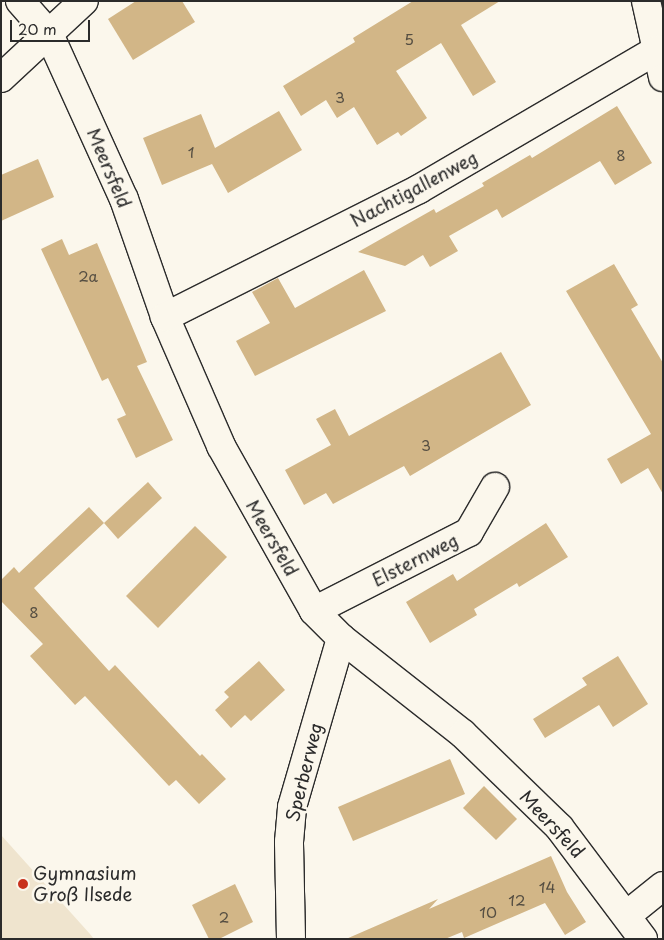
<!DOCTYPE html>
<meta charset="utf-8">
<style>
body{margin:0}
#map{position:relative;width:664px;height:940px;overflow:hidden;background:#fbf7ec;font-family:"Playpen Sans",sans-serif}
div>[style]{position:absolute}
.built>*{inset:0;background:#efe4ce}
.building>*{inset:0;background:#d2b687}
.roads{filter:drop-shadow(1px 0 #2b2b2b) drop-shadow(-1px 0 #2b2b2b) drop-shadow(0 1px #2b2b2b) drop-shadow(0 -1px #2b2b2b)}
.minor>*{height:28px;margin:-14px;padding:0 14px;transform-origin:14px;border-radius:14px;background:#fbf7ec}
.dots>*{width:14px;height:14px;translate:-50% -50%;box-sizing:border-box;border:2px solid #fbf7ec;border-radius:50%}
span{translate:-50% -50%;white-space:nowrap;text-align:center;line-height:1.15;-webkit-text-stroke:5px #fbf7ec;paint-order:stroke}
.number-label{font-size:15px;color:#554e42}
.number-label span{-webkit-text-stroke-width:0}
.street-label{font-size:18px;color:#2b2b2b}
.poi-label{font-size:18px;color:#2b2b2b}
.left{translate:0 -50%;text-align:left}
.frame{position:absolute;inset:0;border:2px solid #2b2b2b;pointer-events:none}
.scale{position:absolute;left:10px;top:20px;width:80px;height:22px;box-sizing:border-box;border:2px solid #2b2b2b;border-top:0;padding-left:6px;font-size:15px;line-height:18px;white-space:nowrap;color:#2b2b2b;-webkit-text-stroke:4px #fbf7ec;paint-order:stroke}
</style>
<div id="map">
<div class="built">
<div style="clip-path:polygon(1px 835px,90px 934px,94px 939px,1px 939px)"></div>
</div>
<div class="building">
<div style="clip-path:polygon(136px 1px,182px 1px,195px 22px,133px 60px,108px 19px)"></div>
<div style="clip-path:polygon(413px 1px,500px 1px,461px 25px,496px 82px,473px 96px,441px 43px,396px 71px,427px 118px,401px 136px,398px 132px,377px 145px,354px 107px,337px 118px,326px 100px,301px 116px,283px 86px,355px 42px,353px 38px)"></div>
<div style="clip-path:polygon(617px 106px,652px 163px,615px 185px,600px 161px,502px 218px,497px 209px,449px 236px,458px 251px,430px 267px,423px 255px,405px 266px,358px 252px,434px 209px,436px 213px,484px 186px,482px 183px,530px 155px,532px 158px)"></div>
<div style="clip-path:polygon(279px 111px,302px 150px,228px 193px,212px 164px,162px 185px,143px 138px,201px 114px,215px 148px)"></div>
<div style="clip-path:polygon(38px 159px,54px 197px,1px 221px,1px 175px)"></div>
<div style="clip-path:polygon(62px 239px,69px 255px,97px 243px,147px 362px,137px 366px,173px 440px,136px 458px,117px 419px,126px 415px,108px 378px,102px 381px,41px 249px)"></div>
<div style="clip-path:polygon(614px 264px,638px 305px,631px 309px,663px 363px,663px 494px,648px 468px,621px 484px,607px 459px,651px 434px,566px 291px)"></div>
<div style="clip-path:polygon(364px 270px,386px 311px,255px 376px,236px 341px,270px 323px,252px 292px,278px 278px,295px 308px)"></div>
<div style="clip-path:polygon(501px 352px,531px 405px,410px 476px,404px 466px,333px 504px,326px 493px,304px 505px,285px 470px,331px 445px,316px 419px,335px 409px,349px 436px)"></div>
<div style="clip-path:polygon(148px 482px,162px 498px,118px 539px,104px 523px)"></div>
<div style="clip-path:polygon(89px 507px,104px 523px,34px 588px,109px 671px,115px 665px,200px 756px,202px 754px,226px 779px,199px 804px,176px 780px,169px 786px,85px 696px,75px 705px,30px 656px,43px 644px,1px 601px,1px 580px,14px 567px,19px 573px)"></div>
<div style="clip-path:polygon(546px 523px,568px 557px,519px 587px,517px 583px,474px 609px,477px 615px,430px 643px,406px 602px,453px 574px,457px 581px)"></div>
<div style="clip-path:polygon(195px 526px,227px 557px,158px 628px,126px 596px)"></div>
<div style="clip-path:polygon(618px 656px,648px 704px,613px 727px,599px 705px,545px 738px,533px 719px,587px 685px,582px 678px)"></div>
<div style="clip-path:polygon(259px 661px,285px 690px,251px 721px,245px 715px,231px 728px,215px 710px,229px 697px,224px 692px)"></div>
<div style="clip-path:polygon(450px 759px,465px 794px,353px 841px,338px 807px)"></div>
<div style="clip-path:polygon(484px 786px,517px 819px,496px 840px,463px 808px)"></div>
<div style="clip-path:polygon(551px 856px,567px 892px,586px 922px,565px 935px,545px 903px,464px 938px,462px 932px,445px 939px,346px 939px,438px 899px,429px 909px)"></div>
<div style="clip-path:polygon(235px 884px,253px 922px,219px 939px,209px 939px,192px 905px)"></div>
</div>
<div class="roads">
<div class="minor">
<div style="left:20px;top:1px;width:44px;rotate:48.7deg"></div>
<div style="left:49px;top:34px;width:181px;rotate:65.6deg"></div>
<div style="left:124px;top:199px;width:125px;rotate:70.8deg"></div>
<div style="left:165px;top:317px;width:141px;rotate:66.5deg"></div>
<div style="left:221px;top:446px;width:189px;rotate:60.6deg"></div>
<div style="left:314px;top:611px;width:38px;rotate:45deg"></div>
<div style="left:341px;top:638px;width:155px;rotate:38.2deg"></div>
<div style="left:463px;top:734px;width:134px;rotate:44.1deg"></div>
<div style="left:559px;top:827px;width:140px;rotate:53.1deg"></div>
<div style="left:646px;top:1px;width:78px;rotate:77.4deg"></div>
<div style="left:1px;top:78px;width:113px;rotate:-42.9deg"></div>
<div style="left:165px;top:317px;width:284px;rotate:-26.7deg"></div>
<div style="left:419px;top:189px;width:276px;rotate:-30.3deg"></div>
<div style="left:314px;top:611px;width:174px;rotate:-27deg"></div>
<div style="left:469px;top:532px;width:52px;rotate:-60deg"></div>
<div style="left:627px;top:915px;width:46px;rotate:-38.9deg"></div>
<div style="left:291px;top:939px;width:97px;rotate:-91.2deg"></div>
<div style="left:289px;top:842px;width:35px;rotate:-85deg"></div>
<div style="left:292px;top:807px;width:176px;rotate:-73.8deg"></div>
</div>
</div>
<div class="dots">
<div style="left:23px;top:884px;background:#c8321e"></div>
</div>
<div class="number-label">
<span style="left:409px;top:39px">5</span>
<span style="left:340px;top:97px">3</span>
<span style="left:191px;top:152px">1</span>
<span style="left:621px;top:155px">8</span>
<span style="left:88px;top:276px">2a</span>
<span style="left:426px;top:445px">3</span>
<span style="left:34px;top:612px">8</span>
<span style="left:547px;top:887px">14</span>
<span style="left:517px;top:900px">12</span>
<span style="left:488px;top:912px">10</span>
<span style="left:224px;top:917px">2</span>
</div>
<div class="street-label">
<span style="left:109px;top:168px;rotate:67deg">Meersfeld</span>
<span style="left:414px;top:189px;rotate:-28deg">Nachtigallenweg</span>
<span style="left:272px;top:538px;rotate:60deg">Meersfeld</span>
<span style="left:415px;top:560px;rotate:-27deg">Elsternweg</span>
<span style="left:304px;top:772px;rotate:-76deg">Sperberweg</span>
<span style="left:552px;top:824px;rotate:47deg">Meersfeld</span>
</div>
<div class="poi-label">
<span class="left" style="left:33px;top:884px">Gymnasium<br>Groß Ilsede</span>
</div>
<div class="frame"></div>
<div class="scale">20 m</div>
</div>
